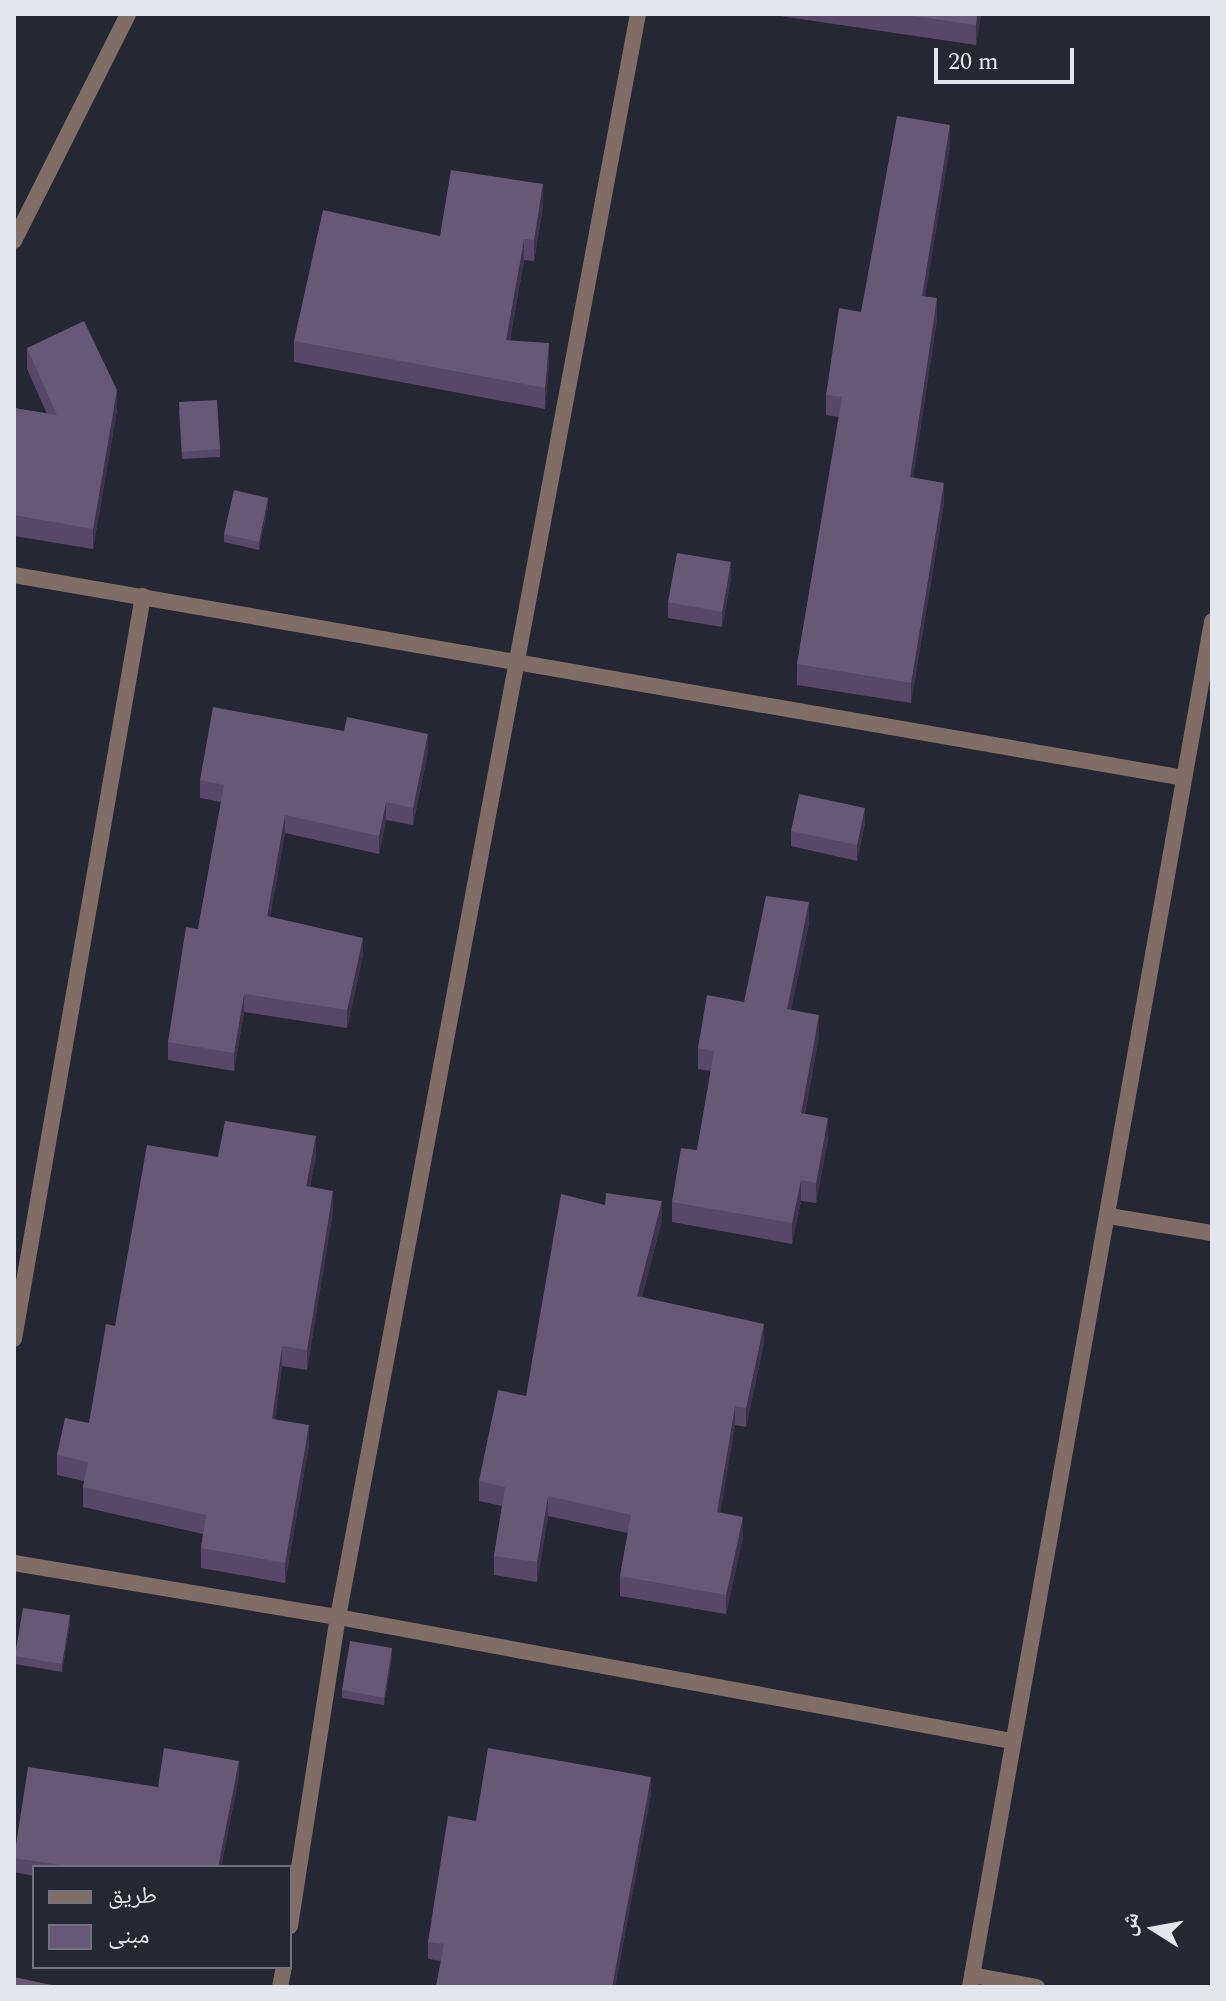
<!DOCTYPE html>
<meta charset="utf-8">
<style>
body{margin:0}
#map{position:relative;width:1226px;height:2001px;overflow:hidden;background:#252734;font-family:Spectral,"Noto Naskh Arabic",serif}
div>[style]{position:absolute}
.minor>*{height:16px;margin:-8px;padding:0 8px;transform-origin:8px;border-radius:8px;background:#806d66}
.tertiary>*{height:16px;margin:-8px;padding:0 8px;transform-origin:8px;border-radius:8px;background:#806d66}
.wall>*{inset:0;background:#584766}
.shaded-wall>*{inset:0;background:#3d334c}
.building>*{inset:0;background:#675875}
span{translate:-50% -50%;white-space:nowrap;text-align:center;line-height:1.15;-webkit-text-stroke:8px #252734;paint-order:stroke}
.frame{position:absolute;inset:0;border:16px solid #e4e6ee;pointer-events:none}
.legend{position:absolute;left:32px;top:1865px;width:260px;height:104px;box-sizing:border-box;background:#252734;border:2px solid #71737e;margin:0;padding:10px 14px;list-style:none;font-size:24px;color:#e4e6ee}
.legend li{display:flex;align-items:center;gap:16px;height:40px}
.legend b{width:40px;border:2px solid #71737e}
.north{position:absolute;left:1114px;top:1889px;width:80px;height:80px;-webkit-text-stroke:6px #252734;paint-order:stroke;rotate:281deg;font-size:22px;font-weight:700;line-height:32px;text-align:center;color:#e4e6ee}
.north::after{content:'';display:block;margin:auto;width:28px;height:36px;background:#e4e6ee;clip-path:polygon(50% 0,100% 100%,50% 72%,0 100%)}
.scale{position:absolute;left:934px;top:48px;width:140px;height:36px;box-sizing:border-box;border:4px solid #e4e6ee;border-top:0;padding-left:10px;font-size:24px;line-height:28px;white-space:nowrap;color:#e4e6ee;-webkit-text-stroke:6px #252734;paint-order:stroke}
</style>
<div id="map">
<div class="minor">
<div style="left:14px;top:241px;width:254px;rotate:-63.3deg"></div>
<div style="left:14px;top:575px;width:1187px;rotate:9.84deg"></div>
<div style="left:1109px;top:1216px;width:104px;rotate:9.4deg"></div>
<div style="left:14px;top:1339px;width:754px;rotate:-80.15deg"></div>
<div style="left:14px;top:1563px;width:328px;rotate:9.5deg"></div>
<div style="left:338px;top:1617px;width:684px;rotate:10.44deg"></div>
<div style="left:290px;top:1926px;width:313px;rotate:-81.2deg"></div>
<div style="left:338px;top:1617px;width:1631px;rotate:-79.4deg"></div>
<div style="left:972px;top:1975px;width:66px;rotate:10.5deg"></div>
<div style="left:280px;top:1987px;width:20px;rotate:-79deg"></div>
</div>
<div class="tertiary">
<div style="left:970px;top:1987px;width:1387px;rotate:-79.95deg"></div>
</div>
<div class="wall">
<div style="clip-path:polygon(780px 14px,981px 14px,976px 45px,780px 16px)"></div>
<div style="clip-path:polygon(950px 145px,925px 296px,937px 319px,913px 477px,944px 503px,911px 703px,797px 685px,797px 664px,839px 417px,826px 415px,826px 395px,861px 312px)"></div>
<div style="clip-path:polygon(543px 206px,534px 261px,524px 260px,510px 340px,549px 364px,545px 409px,294px 362px,294px 341px,440px 236px)"></div>
<div style="clip-path:polygon(27px 348px,117px 410px,93px 549px,14px 536px,14px 408px,47px 414px,27px 369px)"></div>
<div style="clip-path:polygon(179px 410px,220px 449px,220px 457px,182px 459px)"></div>
<div style="clip-path:polygon(268px 506px,259px 550px,224px 542px,224px 534px)"></div>
<div style="clip-path:polygon(731px 578px,722px 627px,668px 618px,668px 602px)"></div>
<div style="clip-path:polygon(428px 752px,413px 825px,386px 820px,379px 854px,285px 833px,270px 917px,363px 955px,347px 1028px,244px 1012px,234px 1071px,168px 1060px,168px 1042px,198px 929px,221px 802px,200px 798px,200px 780px)"></div>
<div style="clip-path:polygon(865px 823px,857px 861px,791px 846px,791px 831px)"></div>
<div style="clip-path:polygon(809px 923px,791px 1010px,819px 1036px,805px 1114px,828px 1139px,816px 1203px,801px 1201px,792px 1244px,672px 1222px,672px 1202px,697px 1150px,711px 1071px,698px 1069px,698px 1048px,744px 1002px)"></div>
<div style="clip-path:polygon(316px 1156px,310px 1187px,333px 1211px,307px 1370px,282px 1366px,275px 1419px,309px 1445px,285px 1583px,201px 1568px,201px 1548px,203px 1534px,83px 1507px,83px 1487px,84px 1481px,57px 1475px,57px 1455px,89px 1423px,115px 1326px,218px 1157px)"></div>
<div style="clip-path:polygon(662px 1220px,642px 1297px,764px 1343px,746px 1427px,735px 1425px,720px 1513px,743px 1537px,726px 1614px,620px 1596px,620px 1576px,628px 1533px,548px 1516px,537px 1582px,494px 1575px,494px 1556px,502px 1506px,479px 1501px,479px 1481px,526px 1396px)"></div>
<div style="clip-path:polygon(70px 1623px,62px 1672px,15px 1664px,15px 1656px)"></div>
<div style="clip-path:polygon(392px 1656px,384px 1705px,342px 1698px,342px 1690px)"></div>
<div style="clip-path:polygon(239px 1776px,221px 1867px,34px 1867px,34px 1876px,14px 1872px,14px 1852px,158px 1787px)"></div>
<div style="clip-path:polygon(651px 1794px,615px 1987px,436px 1987px,441px 1961px,428px 1959px,428px 1942px,476px 1821px)"></div>
</div>
<div class="shaded-wall">
<div style="clip-path:polygon(977px 14px,981px 14px,976px 45px,976px 25px)"></div>
<div style="clip-path:polygon(950px 125px,950px 145px,922px 316px,922px 296px)"></div>
<div style="clip-path:polygon(543px 184px,543px 206px,534px 261px,534px 240px)"></div>
<div style="clip-path:polygon(524px 239px,524px 260px,506px 361px,506px 340px)"></div>
<div style="clip-path:polygon(937px 298px,937px 319px,910px 497px,910px 477px)"></div>
<div style="clip-path:polygon(549px 343px,549px 364px,545px 409px,545px 388px)"></div>
<div style="clip-path:polygon(117px 390px,117px 410px,93px 549px,93px 529px)"></div>
<div style="clip-path:polygon(944px 483px,944px 503px,911px 703px,911px 683px)"></div>
<div style="clip-path:polygon(268px 498px,268px 506px,259px 550px,259px 542px)"></div>
<div style="clip-path:polygon(731px 562px,731px 578px,722px 627px,722px 612px)"></div>
<div style="clip-path:polygon(428px 734px,428px 752px,413px 825px,413px 808px)"></div>
<div style="clip-path:polygon(386px 802px,386px 820px,379px 854px,379px 836px)"></div>
<div style="clip-path:polygon(865px 808px,865px 823px,857px 861px,857px 845px)"></div>
<div style="clip-path:polygon(285px 815px,285px 833px,267px 933px,267px 916px)"></div>
<div style="clip-path:polygon(809px 902px,809px 923px,787px 1030px,787px 1009px)"></div>
<div style="clip-path:polygon(363px 938px,363px 955px,347px 1028px,347px 1010px)"></div>
<div style="clip-path:polygon(244px 994px,244px 1012px,234px 1071px,234px 1053px)"></div>
<div style="clip-path:polygon(819px 1015px,819px 1036px,801px 1134px,801px 1113px)"></div>
<div style="clip-path:polygon(828px 1118px,828px 1139px,816px 1203px,816px 1183px)"></div>
<div style="clip-path:polygon(316px 1136px,316px 1156px,306px 1206px,306px 1186px)"></div>
<div style="clip-path:polygon(801px 1180px,801px 1201px,792px 1244px,792px 1223px)"></div>
<div style="clip-path:polygon(333px 1191px,333px 1211px,307px 1370px,307px 1350px)"></div>
<div style="clip-path:polygon(662px 1201px,662px 1220px,637px 1315px,637px 1296px)"></div>
<div style="clip-path:polygon(764px 1324px,764px 1343px,746px 1427px,746px 1408px)"></div>
<div style="clip-path:polygon(282px 1346px,282px 1366px,272px 1439px,272px 1419px)"></div>
<div style="clip-path:polygon(735px 1406px,735px 1425px,717px 1532px,717px 1512px)"></div>
<div style="clip-path:polygon(309px 1425px,309px 1445px,285px 1583px,285px 1563px)"></div>
<div style="clip-path:polygon(548px 1496px,548px 1516px,537px 1582px,537px 1562px)"></div>
<div style="clip-path:polygon(743px 1517px,743px 1537px,726px 1614px,726px 1595px)"></div>
<div style="clip-path:polygon(70px 1615px,70px 1623px,62px 1672px,62px 1664px)"></div>
<div style="clip-path:polygon(392px 1648px,392px 1656px,384px 1705px,384px 1698px)"></div>
<div style="clip-path:polygon(239px 1761px,239px 1776px,221px 1867px,218px 1867px)"></div>
<div style="clip-path:polygon(651px 1777px,651px 1794px,615px 1987px,612px 1987px)"></div>
</div>
<div class="building">
<div style="clip-path:polygon(900px 14px,977px 14px,976px 25px)"></div>
<div style="clip-path:polygon(897px 116px,950px 125px,922px 296px,937px 298px,910px 477px,944px 483px,911px 683px,797px 664px,842px 397px,826px 395px,839px 308px,861px 312px)"></div>
<div style="clip-path:polygon(451px 170px,543px 184px,534px 240px,524px 239px,506px 340px,549px 343px,545px 388px,294px 341px,323px 210px,440px 236px)"></div>
<div style="clip-path:polygon(84px 321px,117px 390px,93px 529px,14px 515px,14px 408px,57px 415px,27px 348px)"></div>
<div style="clip-path:polygon(217px 400px,220px 449px,182px 452px,179px 402px)"></div>
<div style="clip-path:polygon(234px 490px,268px 498px,259px 542px,224px 534px)"></div>
<div style="clip-path:polygon(677px 553px,731px 562px,722px 612px,668px 602px)"></div>
<div style="clip-path:polygon(213px 707px,344px 731px,347px 717px,428px 734px,413px 808px,386px 802px,379px 836px,285px 815px,267px 916px,363px 938px,347px 1010px,244px 994px,234px 1053px,168px 1042px,186px 927px,198px 929px,224px 785px,200px 780px)"></div>
<div style="clip-path:polygon(799px 794px,865px 808px,857px 845px,791px 831px)"></div>
<div style="clip-path:polygon(766px 896px,809px 902px,787px 1009px,819px 1015px,801px 1113px,828px 1118px,816px 1183px,801px 1180px,792px 1223px,672px 1202px,681px 1148px,697px 1150px,714px 1051px,698px 1048px,707px 995px,744px 1002px)"></div>
<div style="clip-path:polygon(225px 1121px,316px 1136px,306px 1186px,333px 1191px,307px 1350px,282px 1346px,272px 1419px,309px 1425px,285px 1563px,201px 1548px,206px 1515px,83px 1487px,88px 1462px,57px 1455px,65px 1418px,89px 1423px,106px 1324px,115px 1326px,147px 1145px,218px 1157px)"></div>
<div style="clip-path:polygon(606px 1193px,662px 1201px,637px 1296px,764px 1324px,746px 1408px,735px 1406px,717px 1512px,743px 1517px,726px 1595px,620px 1576px,631px 1515px,548px 1496px,537px 1562px,494px 1556px,505px 1487px,479px 1481px,498px 1390px,526px 1396px,561px 1194px,605px 1205px)"></div>
<div style="clip-path:polygon(23px 1608px,70px 1615px,62px 1664px,15px 1656px)"></div>
<div style="clip-path:polygon(350px 1641px,392px 1648px,384px 1698px,342px 1690px)"></div>
<div style="clip-path:polygon(164px 1748px,239px 1761px,218px 1867px,73px 1867px,14px 1858px,28px 1767px,158px 1787px)"></div>
<div style="clip-path:polygon(488px 1748px,651px 1777px,612px 1987px,436px 1987px,444px 1944px,428px 1942px,448px 1816px,476px 1821px)"></div>
<div style="clip-path:polygon(14px 1977px,61px 1987px,14px 1987px)"></div>
</div>
<div class="frame"></div>
<ul class="legend">
<li><b style="height:10px;background:#806d66"></b>طريق</li>
<li><b style="height:22px;background:#675875"></b>مبنى</li>
</ul>
<div class="north">ش</div>
<div class="scale">20 m</div>
</div>
